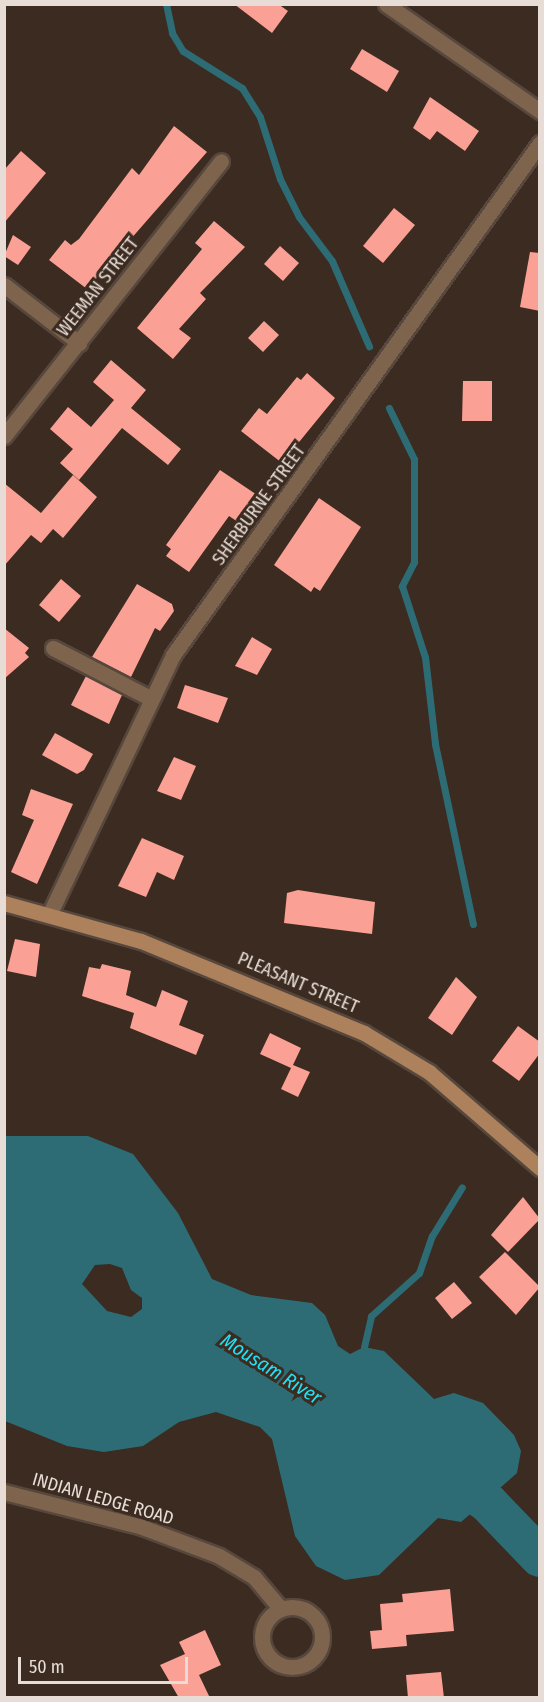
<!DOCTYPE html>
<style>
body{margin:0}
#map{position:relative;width:544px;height:1702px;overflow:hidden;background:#3b2b20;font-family:"Fira Sans Condensed",sans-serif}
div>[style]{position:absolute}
.water>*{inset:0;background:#2d6c75}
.stream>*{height:7px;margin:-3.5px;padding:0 3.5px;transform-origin:3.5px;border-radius:3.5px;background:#2d6c75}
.river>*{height:40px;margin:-20px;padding:0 20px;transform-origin:20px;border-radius:20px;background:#2d6c75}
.building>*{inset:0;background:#faa095}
.roads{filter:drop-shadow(2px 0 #57473d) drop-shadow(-2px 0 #57473d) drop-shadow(0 2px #57473d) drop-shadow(0 -2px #57473d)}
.street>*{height:15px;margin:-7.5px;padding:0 7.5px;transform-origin:7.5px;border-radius:7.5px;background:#7f644d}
.street>.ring{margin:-7.5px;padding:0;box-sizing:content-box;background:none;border:15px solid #7f644d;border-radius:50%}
.secondary>*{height:15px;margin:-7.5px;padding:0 7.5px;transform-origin:7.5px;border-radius:7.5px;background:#ac815b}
span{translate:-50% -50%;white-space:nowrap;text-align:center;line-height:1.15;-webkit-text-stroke:6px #3b2b20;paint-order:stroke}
.street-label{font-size:18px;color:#e8ddd6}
.water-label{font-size:20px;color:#1fe1f6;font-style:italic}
.frame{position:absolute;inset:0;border:6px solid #e8ddd6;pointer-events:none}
.scale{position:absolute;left:18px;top:1657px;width:170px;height:27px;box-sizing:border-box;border:3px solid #e8ddd6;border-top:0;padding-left:8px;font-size:18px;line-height:21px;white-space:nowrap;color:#e8ddd6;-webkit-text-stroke:4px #3b2b20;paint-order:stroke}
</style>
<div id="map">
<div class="water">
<div style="clip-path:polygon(evenodd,5px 1136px,88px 1136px,133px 1154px,178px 1213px,212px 1279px,251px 1295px,312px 1303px,325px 1315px,338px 1346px,350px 1354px,364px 1347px,384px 1351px,434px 1399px,454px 1393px,483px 1403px,514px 1435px,521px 1451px,517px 1473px,461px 1522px,438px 1518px,379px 1575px,345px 1580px,316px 1566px,295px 1536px,272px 1439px,260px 1427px,216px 1412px,179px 1422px,143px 1446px,104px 1452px,67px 1446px,5px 1421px,5px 1136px,110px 1264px,122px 1268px,131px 1290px,142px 1298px,142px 1309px,131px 1317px,107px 1311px,82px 1284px,95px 1265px,110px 1264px)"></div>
</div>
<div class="stream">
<div style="left:166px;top:4px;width:30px;rotate:78deg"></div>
<div style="left:172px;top:33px;width:21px;rotate:59deg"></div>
<div style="left:183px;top:51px;width:70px;rotate:32.1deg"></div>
<div style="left:242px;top:88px;width:34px;rotate:58deg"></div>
<div style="left:260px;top:117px;width:65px;rotate:72.1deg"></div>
<div style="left:280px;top:179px;width:42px;rotate:63.4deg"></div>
<div style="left:299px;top:217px;width:55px;rotate:53.1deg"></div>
<div style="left:332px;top:261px;width:93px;rotate:66.5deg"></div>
<div style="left:389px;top:408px;width:57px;rotate:63.9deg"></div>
<div style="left:414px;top:459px;width:103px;rotate:90deg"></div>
<div style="left:414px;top:562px;width:27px;rotate:117deg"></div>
<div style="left:402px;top:586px;width:75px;rotate:72.1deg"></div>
<div style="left:425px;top:657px;width:88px;rotate:83.4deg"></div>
<div style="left:435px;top:744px;width:184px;rotate:78.1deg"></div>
<div style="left:364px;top:1347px;width:32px;rotate:-77deg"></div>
<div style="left:371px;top:1316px;width:64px;rotate:-41.9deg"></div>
<div style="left:419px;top:1273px;width:39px;rotate:-71deg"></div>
<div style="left:432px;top:1236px;width:57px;rotate:-58.5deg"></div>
</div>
<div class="river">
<div style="left:441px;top:1471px;width:57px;rotate:34.2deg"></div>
<div style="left:488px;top:1503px;width:75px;rotate:46.1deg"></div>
</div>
<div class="building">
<div style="clip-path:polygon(234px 4px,278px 4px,288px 11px,272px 33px)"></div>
<div style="clip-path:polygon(362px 49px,399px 71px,387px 92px,350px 69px)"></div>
<div style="clip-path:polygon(430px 97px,479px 131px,465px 151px,437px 131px,430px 140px,413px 128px)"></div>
<div style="clip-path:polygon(174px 126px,207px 152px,87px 289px,49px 260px,65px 240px,71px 245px,79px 239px,132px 168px,139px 175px)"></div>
<div style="clip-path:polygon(21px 151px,46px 173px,4px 223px,4px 170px)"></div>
<div style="clip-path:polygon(394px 208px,415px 225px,383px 263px,363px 246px)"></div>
<div style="clip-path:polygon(214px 221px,245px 247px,200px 293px,206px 299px,179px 329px,191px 338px,173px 359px,137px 328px,202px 249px,195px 243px)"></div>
<div style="clip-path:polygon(13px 235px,31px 247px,18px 265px,4px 256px)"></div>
<div style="clip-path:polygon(280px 246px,299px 263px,283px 281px,264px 264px)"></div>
<div style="clip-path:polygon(530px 252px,540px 253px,540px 311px,520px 307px)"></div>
<div style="clip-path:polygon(264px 321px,279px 335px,263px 352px,248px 338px)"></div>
<div style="clip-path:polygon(111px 360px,146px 390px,131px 408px,181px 449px,168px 465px,122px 428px,79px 480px,60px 463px,73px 449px,50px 429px,68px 407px,91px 427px,114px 400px,93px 382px)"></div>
<div style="clip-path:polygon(307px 373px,335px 398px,282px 463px,241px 431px,259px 408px,267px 414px,297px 377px,301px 380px)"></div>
<div style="clip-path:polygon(463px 381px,492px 381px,492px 421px,462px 421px)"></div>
<div style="clip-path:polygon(220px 470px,257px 495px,238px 522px,229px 516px,189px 572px,166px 556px,171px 549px,166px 545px)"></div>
<div style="clip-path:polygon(73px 475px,97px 497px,63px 538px,53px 529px,41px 543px,31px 535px,4px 566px,4px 483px,41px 513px)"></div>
<div style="clip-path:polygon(319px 498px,361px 527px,320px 591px,314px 587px,311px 592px,274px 565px)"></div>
<div style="clip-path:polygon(61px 579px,81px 596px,59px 622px,39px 605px)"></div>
<div style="clip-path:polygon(137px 584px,172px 604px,174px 611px,160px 631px,155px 628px,131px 677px,92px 657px)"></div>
<div style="clip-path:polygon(4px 628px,29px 648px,25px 653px,29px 657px,4px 679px)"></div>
<div style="clip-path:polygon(252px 637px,272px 649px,257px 675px,235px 666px)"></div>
<div style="clip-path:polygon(86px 676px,122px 695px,109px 724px,71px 705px)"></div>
<div style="clip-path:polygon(185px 685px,228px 698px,218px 723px,177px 708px)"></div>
<div style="clip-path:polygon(55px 733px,93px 754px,84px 770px,77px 774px,42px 755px)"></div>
<div style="clip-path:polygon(174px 757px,196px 766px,181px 800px,157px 791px)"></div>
<div style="clip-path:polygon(31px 789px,73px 804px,37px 884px,11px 872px,34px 820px,22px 815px)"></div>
<div style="clip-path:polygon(142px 838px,184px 856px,174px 880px,157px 872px,146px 897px,118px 886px)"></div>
<div style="clip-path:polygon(298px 890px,375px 902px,372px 934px,284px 923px,287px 893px)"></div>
<div style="clip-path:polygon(15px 939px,40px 944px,36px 977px,7px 971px)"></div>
<div style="clip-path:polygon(102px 964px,131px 971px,126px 995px,156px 1007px,162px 990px,188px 1001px,179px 1025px,204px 1035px,196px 1055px,130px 1028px,134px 1013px,82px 996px,89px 967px,100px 969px)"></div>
<div style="clip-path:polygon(456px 977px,477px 997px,452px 1035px,428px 1018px)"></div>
<div style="clip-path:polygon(518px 1026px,540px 1042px,540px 1053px,519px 1081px,492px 1061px)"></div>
<div style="clip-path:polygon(270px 1033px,301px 1048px,293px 1065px,310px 1072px,298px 1097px,281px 1089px,291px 1068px,260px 1054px)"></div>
<div style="clip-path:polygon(523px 1197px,540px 1219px,508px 1252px,491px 1235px)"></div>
<div style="clip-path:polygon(505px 1252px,540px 1287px,516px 1315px,479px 1277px)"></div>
<div style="clip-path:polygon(454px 1282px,472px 1303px,452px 1319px,435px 1298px)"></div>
<div style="clip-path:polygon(450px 1589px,454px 1631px,406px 1635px,407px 1646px,372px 1649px,370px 1631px,382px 1630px,380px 1604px,403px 1602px,402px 1594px)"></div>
<div style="clip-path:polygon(205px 1630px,221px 1665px,199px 1675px,210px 1698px,179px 1698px,160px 1665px,185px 1654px,179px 1642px)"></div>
<div style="clip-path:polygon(441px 1672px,444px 1698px,408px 1698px,406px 1675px)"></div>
</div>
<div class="roads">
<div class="street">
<div style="left:386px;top:4px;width:188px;rotate:34.8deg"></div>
<div style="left:4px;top:285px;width:95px;rotate:37.7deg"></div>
<div style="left:4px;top:436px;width:350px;rotate:-51.7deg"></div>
<div style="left:53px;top:648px;width:109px;rotate:27.3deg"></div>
<div style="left:50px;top:913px;width:286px;rotate:-64.5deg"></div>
<div style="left:173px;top:655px;width:630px;rotate:-54.37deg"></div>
<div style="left:4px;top:1492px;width:142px;rotate:14.2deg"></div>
<div style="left:142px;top:1527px;width:82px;rotate:20.6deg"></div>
<div style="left:219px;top:1556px;width:41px;rotate:31deg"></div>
<div style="left:254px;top:1577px;width:38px;rotate:50deg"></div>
<div class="ring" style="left:262px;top:1607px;width:45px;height:45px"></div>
</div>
<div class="secondary">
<div style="left:4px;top:903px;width:142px;rotate:15.5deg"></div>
<div style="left:141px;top:941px;width:241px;rotate:22.4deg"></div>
<div style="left:364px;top:1033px;width:76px;rotate:31deg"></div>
<div style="left:429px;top:1072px;width:147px;rotate:40.9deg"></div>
</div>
</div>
<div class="street-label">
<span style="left:98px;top:287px;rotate:-52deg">WEEMAN STREET</span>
<span style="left:259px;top:505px;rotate:-54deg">SHERBURNE STREET</span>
<span style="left:298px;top:983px;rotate:23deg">PLEASANT STREET</span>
<span style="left:103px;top:1499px;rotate:16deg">INDIAN LEDGE ROAD</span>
</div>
<div class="water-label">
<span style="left:271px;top:1369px;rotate:32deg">Mousam River</span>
</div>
<div class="frame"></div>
<div class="scale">50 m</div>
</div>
